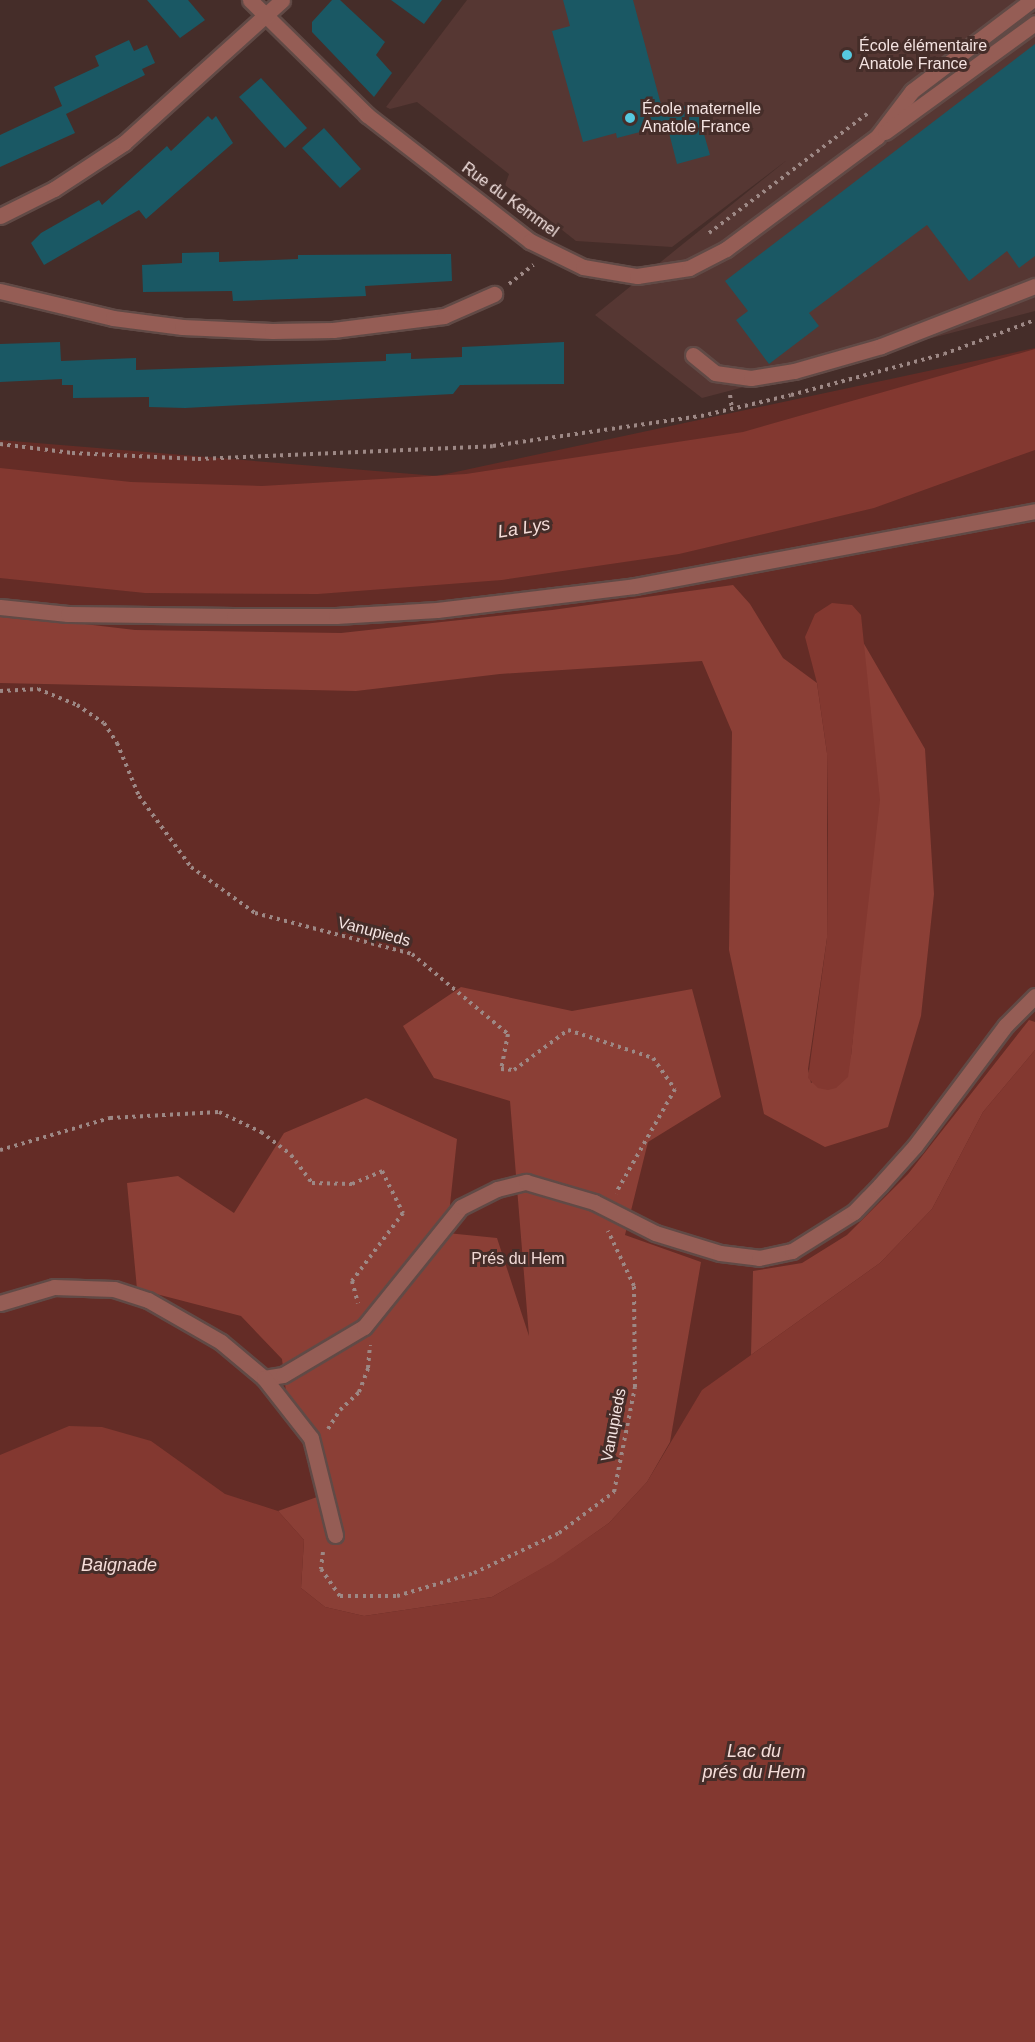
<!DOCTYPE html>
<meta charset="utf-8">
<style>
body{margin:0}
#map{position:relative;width:1035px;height:2042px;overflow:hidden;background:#452d29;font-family:Arial,sans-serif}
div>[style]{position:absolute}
.built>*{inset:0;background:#563733}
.green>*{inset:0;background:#642c26}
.forest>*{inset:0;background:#8b3f36}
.water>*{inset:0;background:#833830}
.building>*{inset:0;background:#1a5864}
.path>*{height:4px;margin-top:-2px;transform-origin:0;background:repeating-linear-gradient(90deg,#9d8885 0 3px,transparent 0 7.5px)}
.roads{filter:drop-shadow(2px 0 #614a46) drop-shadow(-2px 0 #614a46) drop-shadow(0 2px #614a46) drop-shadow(0 -2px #614a46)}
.minor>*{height:15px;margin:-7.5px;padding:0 7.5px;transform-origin:7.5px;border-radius:7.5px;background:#955d55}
.dots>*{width:16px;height:16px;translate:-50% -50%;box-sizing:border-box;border:3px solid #452d29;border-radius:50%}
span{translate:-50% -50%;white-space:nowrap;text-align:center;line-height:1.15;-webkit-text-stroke:6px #452d29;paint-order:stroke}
.poi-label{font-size:16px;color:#f4e3e1}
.left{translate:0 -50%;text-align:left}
.street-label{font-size:16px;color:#f4e3e1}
.park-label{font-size:16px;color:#f0d8d4}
.water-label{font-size:18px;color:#f5ddd9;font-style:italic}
</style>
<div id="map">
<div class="built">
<div style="clip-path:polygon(467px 0,1035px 0,1035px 311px,702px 398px,595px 315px,787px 160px,672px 247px,576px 241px,505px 185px,509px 174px,417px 102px,390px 109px,386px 107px)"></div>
</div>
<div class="green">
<div style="clip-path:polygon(1035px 348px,1035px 2042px,0 2042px,0 440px,437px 476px)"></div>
</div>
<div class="forest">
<div style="clip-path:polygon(733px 585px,750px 604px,783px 658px,817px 683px,827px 753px,827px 938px,808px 1069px,811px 1083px,851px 1056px,861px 951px,869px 710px,863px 642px,925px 749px,934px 894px,921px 1016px,888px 1127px,825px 1147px,764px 1114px,729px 950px,732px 732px,702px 661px,500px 674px,356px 691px,0 683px,0 614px,135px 630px,341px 633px,552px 610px)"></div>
<div style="clip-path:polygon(461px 987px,572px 1011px,692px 989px,721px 1097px,648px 1142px,625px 1235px,701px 1262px,670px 1442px,647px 1482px,609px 1523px,554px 1562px,492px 1597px,364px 1616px,325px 1607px,301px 1588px,304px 1540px,278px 1511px,317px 1497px,313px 1466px,288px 1408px,282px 1359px,241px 1316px,137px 1289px,127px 1183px,178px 1176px,234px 1213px,284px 1133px,366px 1098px,457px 1139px,447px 1233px,497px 1238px,529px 1336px,510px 1101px,434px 1078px,403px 1026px)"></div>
<div style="clip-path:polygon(1029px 1020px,1035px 1022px,1035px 1050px,983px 1112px,932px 1209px,880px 1263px,751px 1355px,753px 1271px,802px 1263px,847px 1235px,908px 1174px)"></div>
</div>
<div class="water">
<div style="clip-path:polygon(1035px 349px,1035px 450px,874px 508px,679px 554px,502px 580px,318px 594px,145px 593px,0 578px,0 468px,131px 482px,262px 486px,466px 474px,743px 432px)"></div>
<div style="clip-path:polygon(832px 603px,852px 605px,861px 615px,880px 800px,851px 1056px,848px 1077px,836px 1088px,828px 1090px,818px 1088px,808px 1078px,827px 938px,828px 827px,827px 753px,817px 683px,805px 637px,815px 614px)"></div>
<div style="clip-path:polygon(1035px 1050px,1035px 2042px,0 2042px,0 1455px,69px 1426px,102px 1427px,151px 1441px,225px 1494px,278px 1511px,304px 1540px,301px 1588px,325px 1607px,364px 1616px,492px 1597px,553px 1562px,609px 1523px,647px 1482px,702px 1390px,880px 1263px,932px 1209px,983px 1112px)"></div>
</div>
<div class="building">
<div style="clip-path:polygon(147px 0,188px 0,205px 20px,180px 38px)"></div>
<div style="clip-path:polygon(332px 0,340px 0,385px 42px,376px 55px,392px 73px,374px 97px,312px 32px,312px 22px)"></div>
<div style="clip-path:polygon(391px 0,442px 0,424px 24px)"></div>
<div style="clip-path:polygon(563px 0,633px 0,663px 112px,695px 103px,710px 155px,677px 164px,667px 125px,617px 138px,616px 133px,583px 142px,552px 31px,570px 26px)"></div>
<div style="clip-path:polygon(129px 40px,134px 51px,147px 45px,155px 63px,142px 69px,145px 75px,66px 114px,75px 133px,0 167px,0 135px,62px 106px,54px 87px,99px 66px,95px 56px)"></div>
<div style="clip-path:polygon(1035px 44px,1035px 256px,1019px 268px,1007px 251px,969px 281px,927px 225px,809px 313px,819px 326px,769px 364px,736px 320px,748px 311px,725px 281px)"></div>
<div style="clip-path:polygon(261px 78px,307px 128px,285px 148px,239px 97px)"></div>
<div style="clip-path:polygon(208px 116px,212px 120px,216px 116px,233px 143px,146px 219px,139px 210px,44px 265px,31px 243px,41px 233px,99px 200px,102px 205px,167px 146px,171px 151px)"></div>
<div style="clip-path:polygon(324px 128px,361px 169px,340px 188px,302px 148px)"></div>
<div style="clip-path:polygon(219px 252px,219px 262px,298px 259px,298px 255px,451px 254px,452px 281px,365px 286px,366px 296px,289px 299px,233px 301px,232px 291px,143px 292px,142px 265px,182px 263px,182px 253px)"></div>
<div style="clip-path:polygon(60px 342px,61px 361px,136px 358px,136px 370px,386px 361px,386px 354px,411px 353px,411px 359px,462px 357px,462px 347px,564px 342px,564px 384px,460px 385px,453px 394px,185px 408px,149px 407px,149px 397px,73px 398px,73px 385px,62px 385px,62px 373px,62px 379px,0 382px,0 344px)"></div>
</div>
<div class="path">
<div style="left:709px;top:233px;width:199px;rotate:-37deg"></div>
<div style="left:509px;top:284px;width:31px;rotate:-38deg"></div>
<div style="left:730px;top:395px;width:14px;rotate:82deg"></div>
<div style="left:0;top:444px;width:73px;rotate:7.1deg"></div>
<div style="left:72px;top:453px;width:126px;rotate:2.7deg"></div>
<div style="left:198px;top:459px;width:295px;rotate:-2.5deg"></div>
<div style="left:493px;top:446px;width:210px;rotate:-8.2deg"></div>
<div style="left:701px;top:416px;width:92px;rotate:-13.1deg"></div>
<div style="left:791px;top:395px;width:158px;rotate:-15deg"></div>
<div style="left:944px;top:354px;width:97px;rotate:-20.5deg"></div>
<div style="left:0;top:691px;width:38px;rotate:-3deg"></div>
<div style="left:38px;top:689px;width:42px;rotate:22.3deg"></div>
<div style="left:77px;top:705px;width:32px;rotate:34deg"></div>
<div style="left:104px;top:723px;width:24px;rotate:57deg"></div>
<div style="left:117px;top:743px;width:57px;rotate:67.5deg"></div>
<div style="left:139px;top:796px;width:88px;rotate:53.8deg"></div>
<div style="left:191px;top:867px;width:79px;rotate:35.7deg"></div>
<div style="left:255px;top:913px;width:162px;rotate:14.6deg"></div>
<div style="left:412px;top:954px;width:125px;rotate:39.8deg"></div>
<div style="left:508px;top:1034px;width:36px;rotate:101deg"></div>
<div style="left:501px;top:1069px;width:13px;rotate:4deg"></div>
<div style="left:514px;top:1070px;width:67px;rotate:-36.5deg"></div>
<div style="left:568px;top:1030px;width:89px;rotate:18.2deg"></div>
<div style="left:653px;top:1058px;width:38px;rotate:55deg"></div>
<div style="left:675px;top:1089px;width:120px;rotate:119.6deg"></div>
<div style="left:0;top:1150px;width:115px;rotate:-16.2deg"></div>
<div style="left:110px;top:1118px;width:109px;rotate:-3.2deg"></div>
<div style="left:219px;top:1112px;width:47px;rotate:25.5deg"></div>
<div style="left:261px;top:1132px;width:38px;rotate:37deg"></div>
<div style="left:291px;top:1155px;width:35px;rotate:53deg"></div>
<div style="left:312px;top:1183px;width:40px;rotate:1.4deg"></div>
<div style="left:352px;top:1184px;width:33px;rotate:-23deg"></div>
<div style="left:382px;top:1171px;width:47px;rotate:63.4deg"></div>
<div style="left:403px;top:1213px;width:85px;rotate:126.9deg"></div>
<div style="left:352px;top:1281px;width:23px;rotate:75deg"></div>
<div style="left:328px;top:1429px;width:22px;rotate:-58deg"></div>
<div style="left:340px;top:1410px;width:26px;rotate:-43deg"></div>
<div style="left:359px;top:1392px;width:26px;rotate:-69deg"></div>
<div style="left:368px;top:1368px;width:23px;rotate:-85deg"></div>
<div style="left:323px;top:1552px;width:17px;rotate:97deg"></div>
<div style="left:321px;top:1569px;width:33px;rotate:55deg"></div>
<div style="left:340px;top:1596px;width:57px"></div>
<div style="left:397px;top:1596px;width:80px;rotate:-16.6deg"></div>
<div style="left:474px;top:1573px;width:94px;rotate:-25.2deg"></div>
<div style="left:559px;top:1533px;width:69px;rotate:-36.7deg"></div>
<div style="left:614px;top:1492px;width:107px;rotate:-78.7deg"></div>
<div style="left:635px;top:1387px;width:101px;rotate:-90.6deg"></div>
<div style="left:634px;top:1286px;width:61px;rotate:-115.3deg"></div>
</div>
<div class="roads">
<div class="minor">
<div style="left:250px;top:0;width:164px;rotate:44.5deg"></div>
<div style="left:367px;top:115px;width:206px;rotate:37.7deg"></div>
<div style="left:530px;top:241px;width:59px;rotate:26.1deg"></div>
<div style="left:583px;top:267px;width:55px;rotate:9.5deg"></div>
<div style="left:637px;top:276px;width:53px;rotate:-8.7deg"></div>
<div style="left:689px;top:268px;width:42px;rotate:-27.2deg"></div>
<div style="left:726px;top:249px;width:188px;rotate:-36.6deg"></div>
<div style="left:877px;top:137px;width:58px;rotate:-52.7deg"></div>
<div style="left:912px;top:91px;width:151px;rotate:-37.2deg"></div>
<div style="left:885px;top:132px;width:185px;rotate:-36deg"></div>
<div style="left:0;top:216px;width:60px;rotate:-26.6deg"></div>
<div style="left:54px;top:189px;width:84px;rotate:-33.3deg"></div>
<div style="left:124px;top:143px;width:213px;rotate:-42.1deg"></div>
<div style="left:0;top:291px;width:116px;rotate:13.4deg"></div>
<div style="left:113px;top:318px;width:70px;rotate:7.4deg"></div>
<div style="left:182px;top:327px;width:90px;rotate:2.5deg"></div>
<div style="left:272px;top:331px;width:61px;rotate:-0.9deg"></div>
<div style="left:333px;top:330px;width:112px;rotate:-7.2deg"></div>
<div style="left:444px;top:316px;width:55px;rotate:-23.7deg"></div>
<div style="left:693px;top:355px;width:28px;rotate:39deg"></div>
<div style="left:715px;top:373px;width:36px;rotate:8deg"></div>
<div style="left:751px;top:378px;width:44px;rotate:-9.2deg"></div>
<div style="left:794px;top:371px;width:91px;rotate:-16deg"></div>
<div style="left:881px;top:346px;width:165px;rotate:-21.3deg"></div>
<div style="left:0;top:607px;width:68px;rotate:5.9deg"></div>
<div style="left:68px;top:614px;width:166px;rotate:0.7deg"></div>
<div style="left:234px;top:616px;width:102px"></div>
<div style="left:336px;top:616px;width:101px;rotate:-3.4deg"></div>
<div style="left:437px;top:610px;width:199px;rotate:-6.9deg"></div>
<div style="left:635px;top:586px;width:407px;rotate:-10.6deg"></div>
<div style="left:0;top:1303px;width:56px;rotate:-16.5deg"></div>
<div style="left:54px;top:1287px;width:60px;rotate:1.9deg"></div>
<div style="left:114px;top:1289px;width:36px;rotate:18deg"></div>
<div style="left:148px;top:1300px;width:84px;rotate:29.9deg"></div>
<div style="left:221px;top:1342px;width:56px;rotate:39.9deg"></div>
<div style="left:264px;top:1378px;width:19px;rotate:-9deg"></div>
<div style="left:283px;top:1375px;width:94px;rotate:-30.7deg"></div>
<div style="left:364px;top:1327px;width:154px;rotate:-51.1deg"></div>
<div style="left:461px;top:1207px;width:40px;rotate:-26.6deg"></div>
<div style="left:497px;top:1189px;width:30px;rotate:-14deg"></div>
<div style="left:526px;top:1182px;width:71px;rotate:16.4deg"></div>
<div style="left:594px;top:1202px;width:68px;rotate:26.9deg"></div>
<div style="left:655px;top:1233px;width:68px;rotate:17.1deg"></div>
<div style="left:720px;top:1253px;width:39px;rotate:7deg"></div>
<div style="left:759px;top:1258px;width:34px;rotate:-12deg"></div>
<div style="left:792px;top:1251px;width:73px;rotate:-32.2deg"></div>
<div style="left:854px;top:1212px;width:37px;rotate:-46deg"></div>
<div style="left:880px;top:1185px;width:52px;rotate:-48.1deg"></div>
<div style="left:915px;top:1146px;width:151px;rotate:-53.1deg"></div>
<div style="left:1006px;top:1025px;width:41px;rotate:-45deg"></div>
<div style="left:264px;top:1378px;width:76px;rotate:51.9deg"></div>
<div style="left:311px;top:1438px;width:100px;rotate:76.1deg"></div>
</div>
</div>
<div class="dots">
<div style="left:847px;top:55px;background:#56c9e0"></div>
<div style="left:630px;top:118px;background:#56c9e0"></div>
</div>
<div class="poi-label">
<span class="left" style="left:859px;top:55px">École élémentaire<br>Anatole France</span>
<span class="left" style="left:642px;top:118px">École maternelle<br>Anatole France</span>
</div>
<div class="street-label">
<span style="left:510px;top:200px;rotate:36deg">Rue du Kemmel</span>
<span style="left:374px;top:932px;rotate:15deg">Vanupieds</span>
<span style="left:614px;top:1425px;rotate:-79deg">Vanupieds</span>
</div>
<div class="park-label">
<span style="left:518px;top:1259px">Prés du Hem</span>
</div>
<div class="water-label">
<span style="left:524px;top:528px;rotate:-9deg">La Lys</span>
<span style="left:119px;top:1565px">Baignade</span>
<span style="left:754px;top:1762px">Lac du<br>prés du Hem</span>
</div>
</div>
